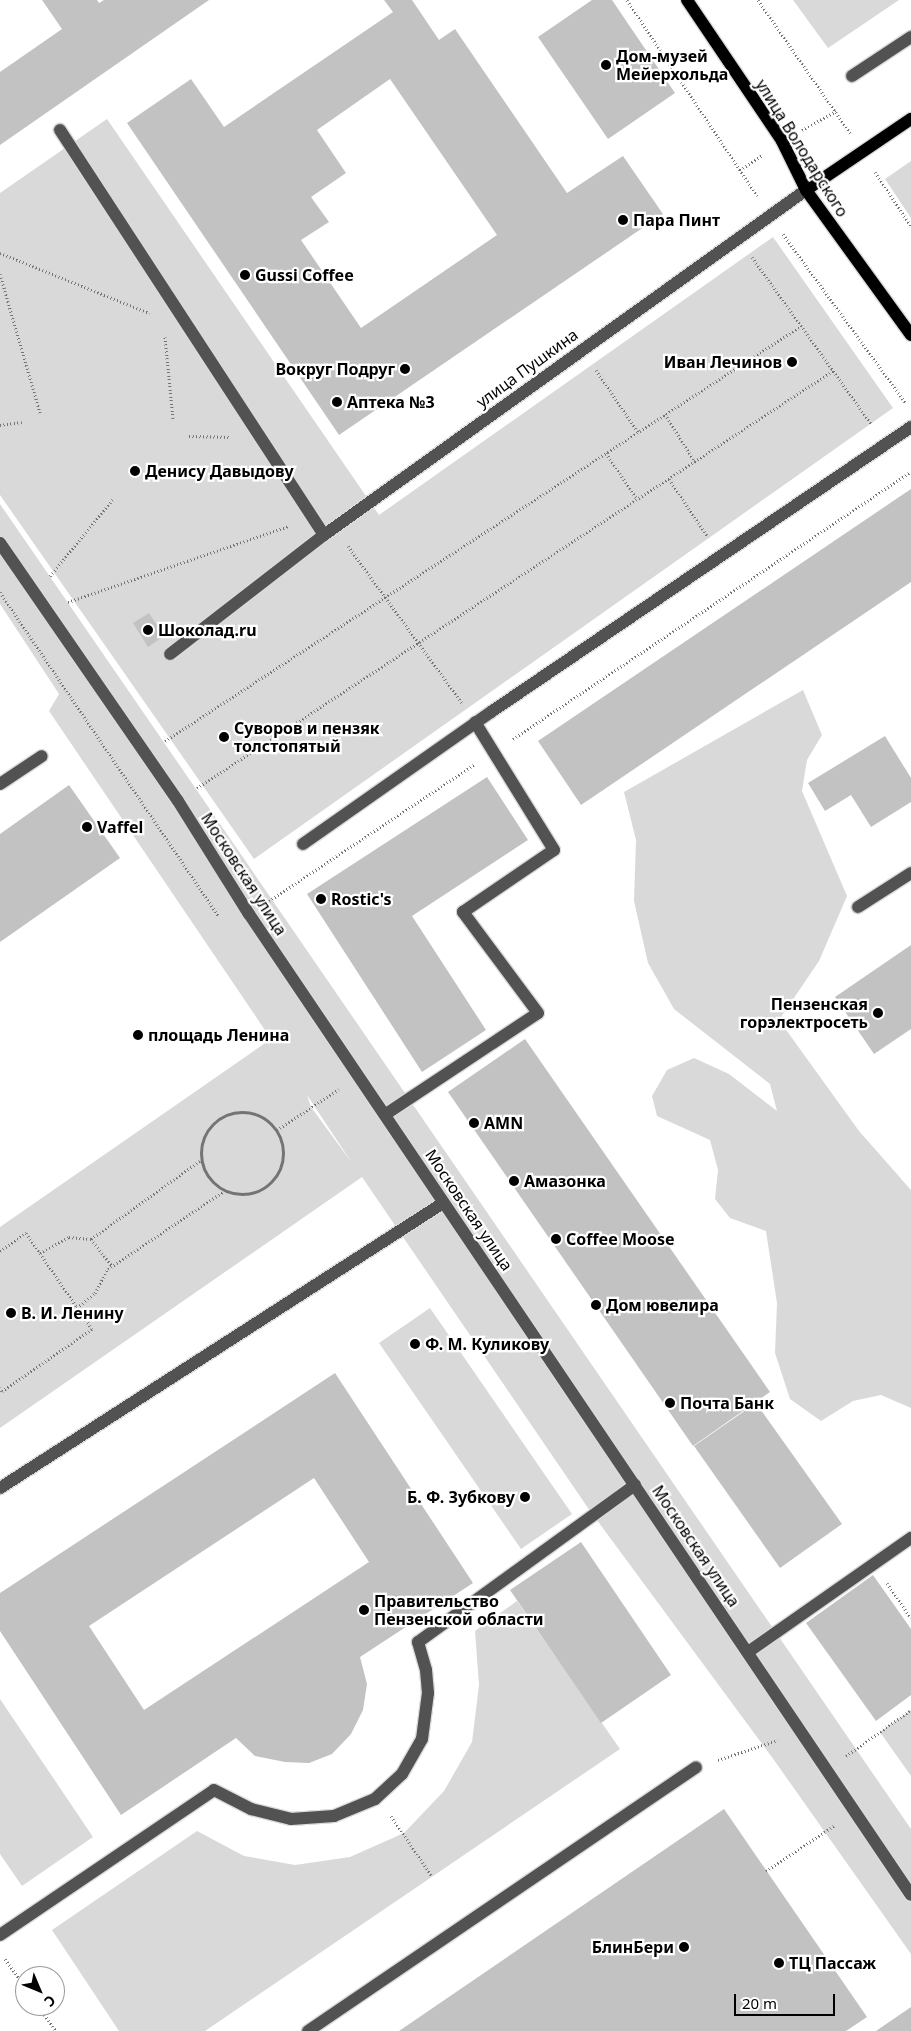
<!DOCTYPE html>
<meta charset="utf-8">
<style>
body{margin:0}
#map{position:relative;width:911px;height:2031px;overflow:hidden;background:#fff;font-family:"Noto Sans",sans-serif}
div>[style]{position:absolute}
.green>*{inset:0;background:#d9d9d9}
.building>*{inset:0;background:#c2c2c2}
.path>*{height:3px;margin-top:-1.5px;transform-origin:0;background:repeating-linear-gradient(90deg,#747474 0 1px,transparent 0 3.5px)}
.path>.ring{margin:-1.5px;padding:0;box-sizing:content-box;background:none;border:3px solid #747474;border-radius:50%}
.roads{filter:drop-shadow(1px 0 #dbdbdb) drop-shadow(-1px 0 #dbdbdb) drop-shadow(0 1px #dbdbdb) drop-shadow(0 -1px #dbdbdb)}
.minor>*{height:12px;margin:-6px;padding:0 6px;transform-origin:6px;border-radius:6px;background:#525252}
.major>*{height:12px;margin:-6px;padding:0 6px;transform-origin:6px;border-radius:6px;background:#000}
.dots>*{width:14px;height:14px;translate:-50% -50%;box-sizing:border-box;border:2px solid #fff;border-radius:50%}
span{translate:-50% -50%;white-space:nowrap;text-align:center;line-height:1.15;-webkit-text-stroke:4.5px #fff;paint-order:stroke}
.poi-label{font-size:16px;color:#000;font-weight:700}
.left{translate:0 -50%;text-align:left}
.right{translate:-100% -50%;text-align:right}
.street-label{font-size:16px;color:#000}
.north{position:absolute;left:15px;top:1966px;width:50px;height:50px;box-sizing:border-box;background:#fff;border:1px solid #999;border-radius:50%;rotate:135deg;font-size:14px;font-weight:700;line-height:20px;text-align:center;color:#000}
.north::after{content:'';display:block;margin:auto;width:18px;height:22px;background:#000;clip-path:polygon(50% 0,100% 100%,50% 72%,0 100%)}
.scale{position:absolute;left:734px;top:1994px;width:101px;height:22px;box-sizing:border-box;border:2px solid #000;border-top:0;padding-left:6px;font-size:15px;line-height:18px;white-space:nowrap;color:#000;-webkit-text-stroke:4px #fff;paint-order:stroke}
</style>
<div id="map">
<div class="green">
<div style="clip-path:polygon(793px 0,899px 0,828px 48px)"></div>
<div style="clip-path:polygon(107px 119px,379px 515px,773px 237px,893px 408px,254px 859px,0 495px,0 193px)"></div>
<div style="clip-path:polygon(911px 161px,911px 218px,885px 179px)"></div>
<div style="clip-path:polygon(evenodd,0 504px,911px 1829px,911px 1954px,774px 1760px,588px 1508px,362px 1177px,0 1428px,0 1227px,271px 1039px,49px 711px,59px 694px,0 604px,0 504px,307px 1095px,352px 1163px,311px 1107px,307px 1095px)"></div>
<div style="clip-path:polygon(803px 690px,822px 735px,807px 760px,802px 791px,847px 896px,819px 961px,779px 1020px,859px 1131px,911px 1190px,911px 1408px,881px 1395px,853px 1401px,821px 1421px,790px 1399px,775px 1353px,777px 1303px,766px 1231px,730px 1218px,715px 1199px,718px 1170px,710px 1140px,657px 1116px,652px 1096px,667px 1070px,694px 1058px,729px 1074px,777px 1111px,770px 1084px,674px 1009px,648px 963px,634px 901px,636px 840px,624px 792px)"></div>
<div style="clip-path:polygon(430px 1308px,572px 1514px,521px 1549px,379px 1343px)"></div>
<div style="clip-path:polygon(517px 1601px,620px 1749px,205px 2031px,119px 2031px,52px 1930px,197px 1831px,244px 1856px,295px 1865px,350px 1857px,404px 1833px,444px 1791px,472px 1742px,479px 1685px,475px 1631px)"></div>
<div style="clip-path:polygon(0 1699px,93px 1837px,22px 1886px,0 1854px)"></div>
<div style="clip-path:polygon(911px 1710px,911px 1776px,880px 1732px)"></div>
</div>
<div class="building">
<div style="clip-path:polygon(42px 0,97px 0,99px 3px,104px 0,209px 0,0 145px,0 72px,62px 29px)"></div>
<div style="clip-path:polygon(evenodd,384px 0,412px 0,439px 40px,455px 29px,567px 193px,623px 156px,663px 214px,339px 435px,127px 123px,191px 79px,224px 127px,393px 12px,384px 0,390px 79px,497px 235px,361px 328px,301px 240px,329px 222px,311px 197px,346px 173px,317px 130px,390px 79px)"></div>
<div style="clip-path:polygon(592px 0,612px 0,675px 93px,608px 139px,538px 37px)"></div>
<div style="clip-path:polygon(911px 489px,911px 582px,581px 805px,538px 741px)"></div>
<div style="clip-path:polygon(149px 613px,164px 636px,148px 647px,133px 623px)"></div>
<div style="clip-path:polygon(885px 736px,911px 778px,911px 802px,871px 827px,851px 795px,825px 811px,808px 783px)"></div>
<div style="clip-path:polygon(487px 777px,528px 840px,412px 916px,486px 1030px,422px 1072px,307px 894px)"></div>
<div style="clip-path:polygon(69px 785px,120px 858px,0 942px,0 834px)"></div>
<div style="clip-path:polygon(911px 945px,911px 1029px,874px 1054px,835px 997px)"></div>
<div style="clip-path:polygon(525px 1039px,770px 1392px,693px 1446px,448px 1092px)"></div>
<div style="clip-path:polygon(evenodd,335px 1373px,473px 1583px,360px 1657px,367px 1684px,363px 1710px,351px 1734px,332px 1754px,309px 1763px,285px 1762px,255px 1756px,236px 1738px,121px 1815px,0 1631px,0 1593px,335px 1373px,314px 1478px,369px 1562px,144px 1710px,89px 1626px,314px 1478px)"></div>
<div style="clip-path:polygon(756px 1403px,842px 1524px,780px 1568px,694px 1446px)"></div>
<div style="clip-path:polygon(581px 1542px,671px 1675px,601px 1723px,510px 1590px)"></div>
<div style="clip-path:polygon(873px 1575px,911px 1629px,911px 1695px,876px 1721px,806px 1623px)"></div>
<div style="clip-path:polygon(724px 1809px,867px 2017px,846px 2031px,399px 2031px)"></div>
<div style="clip-path:polygon(911px 2007px,911px 2031px,876px 2031px)"></div>
</div>
<div class="path">
<div style="left:627px;top:0;width:235px;rotate:56.4deg"></div>
<div style="left:758px;top:0;width:162px;rotate:55.3deg"></div>
<div style="left:802px;top:130px;width:39px;rotate:-29deg"></div>
<div style="left:740px;top:170px;width:27px;rotate:-34deg"></div>
<div style="left:875px;top:172px;width:65px;rotate:56.3deg"></div>
<div style="left:783px;top:234px;width:209px;rotate:54deg"></div>
<div style="left:0;top:253px;width:161px;rotate:21.9deg"></div>
<div style="left:752px;top:257px;width:206px;rotate:54.5deg"></div>
<div style="left:0;top:274px;width:145px;rotate:73.9deg"></div>
<div style="left:165px;top:337px;width:82px;rotate:84.4deg"></div>
<div style="left:596px;top:370px;width:75px;rotate:55.9deg"></div>
<div style="left:665px;top:414px;width:57px;rotate:58deg"></div>
<div style="left:0;top:425px;width:22px;rotate:-8deg"></div>
<div style="left:189px;top:436px;width:42px;rotate:1.4deg"></div>
<div style="left:606px;top:453px;width:55px;rotate:56deg"></div>
<div style="left:669px;top:479px;width:70px;rotate:56.1deg"></div>
<div style="left:348px;top:546px;width:194px;rotate:54deg"></div>
<div style="left:50px;top:576px;width:99px;rotate:-50.7deg"></div>
<div style="left:0;top:592px;width:390px;rotate:56deg"></div>
<div style="left:68px;top:602px;width:234px;rotate:-19deg"></div>
<div style="left:513px;top:739px;width:479px;rotate:-33.9deg"></div>
<div style="left:165px;top:741px;width:759px;rotate:-33.13deg"></div>
<div style="left:197px;top:788px;width:762px;rotate:-33.27deg"></div>
<div style="left:269px;top:901px;width:246px;rotate:-33.6deg"></div>
<div class="ring" style="left:201px;top:1112px;width:79px;height:79px"></div>
<div style="left:277px;top:1130px;width:74px;rotate:-33.5deg"></div>
<div style="left:91px;top:1239px;width:34px;rotate:52deg"></div>
<div style="left:0;top:1251px;width:32px;rotate:-35deg"></div>
<div style="left:26px;top:1233px;width:116px;rotate:55.5deg"></div>
<div style="left:92px;top:1329px;width:109px;rotate:145.4deg"></div>
<div style="left:2px;top:1391px;width:4px;rotate:-124deg"></div>
<div style="left:40px;top:1253px;width:33px;rotate:-29deg"></div>
<div style="left:69px;top:1237px;width:22px;rotate:5deg"></div>
<div style="left:91px;top:1239px;width:135px;rotate:-35.7deg"></div>
<div style="left:77px;top:1308px;width:23px;rotate:-40deg"></div>
<div style="left:95px;top:1293px;width:27px;rotate:-62deg"></div>
<div style="left:108px;top:1269px;width:140px;rotate:-33.9deg"></div>
<div style="left:887px;top:1583px;width:42px;rotate:55.6deg"></div>
<div style="left:846px;top:1756px;width:80px;rotate:-35.3deg"></div>
<div style="left:718px;top:1760px;width:63px;rotate:-18.4deg"></div>
<div style="left:391px;top:1816px;width:73px;rotate:55.7deg"></div>
<div style="left:766px;top:1871px;width:83px;rotate:-33.7deg"></div>
<div style="left:5px;top:1959px;width:34px;rotate:54deg"></div>
<div style="left:38px;top:2006px;width:31px;rotate:54deg"></div>
</div>
<div class="roads">
<div class="minor">
<div style="left:852px;top:76px;width:71px;rotate:-33.5deg"></div>
<div style="left:60px;top:130px;width:483px;rotate:56.9deg"></div>
<div style="left:0;top:543px;width:313px;rotate:55.4deg"></div>
<div style="left:178px;top:801px;width:133px;rotate:57.9deg"></div>
<div style="left:249px;top:914px;width:1183px;rotate:55.99deg"></div>
<div style="left:170px;top:654px;width:195px;rotate:-37.7deg"></div>
<div style="left:324px;top:535px;width:593px;rotate:-35.59deg"></div>
<div style="left:0;top:784px;width:50px;rotate:-33.7deg"></div>
<div style="left:303px;top:844px;width:230px;rotate:-35.1deg"></div>
<div style="left:491px;top:712px;width:508px;rotate:-34.16deg"></div>
<div style="left:858px;top:907px;width:63px;rotate:-32.7deg"></div>
<div style="left:386px;top:1114px;width:182px;rotate:-33.6deg"></div>
<div style="left:538px;top:1013px;width:126px;rotate:-126.6deg"></div>
<div style="left:463px;top:912px;width:110px;rotate:-34.3deg"></div>
<div style="left:554px;top:850px;width:150px;rotate:-121.7deg"></div>
<div style="left:0;top:1488px;width:527px;rotate:-32.75deg"></div>
<div style="left:748px;top:1652px;width:199px;rotate:-35deg"></div>
<div style="left:0;top:1935px;width:258px;rotate:-34.1deg"></div>
<div style="left:214px;top:1790px;width:42px;rotate:27.2deg"></div>
<div style="left:251px;top:1809px;width:41px;rotate:14deg"></div>
<div style="left:291px;top:1819px;width:43px;rotate:-4deg"></div>
<div style="left:334px;top:1816px;width:44px;rotate:-22.5deg"></div>
<div style="left:375px;top:1799px;width:37px;rotate:-43deg"></div>
<div style="left:402px;top:1774px;width:40px;rotate:-60.3deg"></div>
<div style="left:422px;top:1739px;width:46px;rotate:-82.6deg"></div>
<div style="left:428px;top:1693px;width:23px;rotate:-95deg"></div>
<div style="left:426px;top:1670px;width:29px;rotate:-106deg"></div>
<div style="left:418px;top:1642px;width:268px;rotate:-35.9deg"></div>
<div style="left:308px;top:2031px;width:469px;rotate:-34.2deg"></div>
</div>
<div class="major">
<div style="left:687px;top:0;width:170px;rotate:56deg"></div>
<div style="left:782px;top:141px;width:55px;rotate:63.9deg"></div>
<div style="left:806px;top:190px;width:179px;rotate:54.1deg"></div>
<div style="left:806px;top:190px;width:127px;rotate:-34.1deg"></div>
</div>
</div>
<div class="dots">
<div style="left:606px;top:65px;background:#000"></div>
<div style="left:623px;top:220px;background:#000"></div>
<div style="left:245px;top:275px;background:#000"></div>
<div style="left:792px;top:362px;background:#000"></div>
<div style="left:405px;top:369px;background:#000"></div>
<div style="left:337px;top:402px;background:#000"></div>
<div style="left:135px;top:471px;background:#000"></div>
<div style="left:148px;top:630px;background:#000"></div>
<div style="left:224px;top:737px;background:#000"></div>
<div style="left:87px;top:827px;background:#000"></div>
<div style="left:321px;top:899px;background:#000"></div>
<div style="left:878px;top:1013px;background:#000"></div>
<div style="left:138px;top:1035px;background:#000"></div>
<div style="left:474px;top:1123px;background:#000"></div>
<div style="left:514px;top:1181px;background:#000"></div>
<div style="left:556px;top:1239px;background:#000"></div>
<div style="left:596px;top:1305px;background:#000"></div>
<div style="left:11px;top:1313px;background:#000"></div>
<div style="left:415px;top:1344px;background:#000"></div>
<div style="left:670px;top:1403px;background:#000"></div>
<div style="left:525px;top:1497px;background:#000"></div>
<div style="left:364px;top:1610px;background:#000"></div>
<div style="left:684px;top:1947px;background:#000"></div>
<div style="left:779px;top:1963px;background:#000"></div>
</div>
<div class="poi-label">
<span class="left" style="left:616px;top:65px">Дом-музей<br>Мейерхольда</span>
<span class="left" style="left:633px;top:220px">Пара Пинт</span>
<span class="left" style="left:255px;top:275px">Gussi Coffee</span>
<span class="right" style="left:782px;top:362px">Иван Лечинов</span>
<span class="right" style="left:395px;top:369px">Вокруг Подруг</span>
<span class="left" style="left:347px;top:402px">Аптека №3</span>
<span class="left" style="left:145px;top:471px">Денису Давыдову</span>
<span class="left" style="left:158px;top:630px">Шоколад.ru</span>
<span class="left" style="left:234px;top:737px">Суворов и пензяк<br>толстопятый</span>
<span class="left" style="left:97px;top:827px">Vaffel</span>
<span class="left" style="left:331px;top:899px">Rostic's</span>
<span class="right" style="left:868px;top:1013px">Пензенская<br>горэлектросеть</span>
<span class="left" style="left:148px;top:1035px">площадь Ленина</span>
<span class="left" style="left:484px;top:1123px">AMN</span>
<span class="left" style="left:524px;top:1181px">Амазонка</span>
<span class="left" style="left:566px;top:1239px">Coffee Moose</span>
<span class="left" style="left:606px;top:1305px">Дом ювелира</span>
<span class="left" style="left:21px;top:1313px">В. И. Ленину</span>
<span class="left" style="left:425px;top:1344px">Ф. М. Куликову</span>
<span class="left" style="left:680px;top:1403px">Почта Банк</span>
<span class="right" style="left:515px;top:1497px">Б. Ф. Зубкову</span>
<span class="left" style="left:374px;top:1610px">Правительство<br>Пензенской области</span>
<span class="right" style="left:674px;top:1947px">БлинБери</span>
<span class="left" style="left:789px;top:1963px">ТЦ Пассаж</span>
</div>
<div class="street-label">
<span style="left:802px;top:148px;rotate:58deg">улица Володарского</span>
<span style="left:527px;top:368px;rotate:-36deg">улица Пушкина</span>
<span style="left:244px;top:874px;rotate:57deg">Московская улица</span>
<span style="left:469px;top:1210px;rotate:56deg">Московская улица</span>
<span style="left:696px;top:1546px;rotate:56deg">Московская улица</span>
</div>
<div class="north">С</div>
<div class="scale">20 m</div>
</div>
